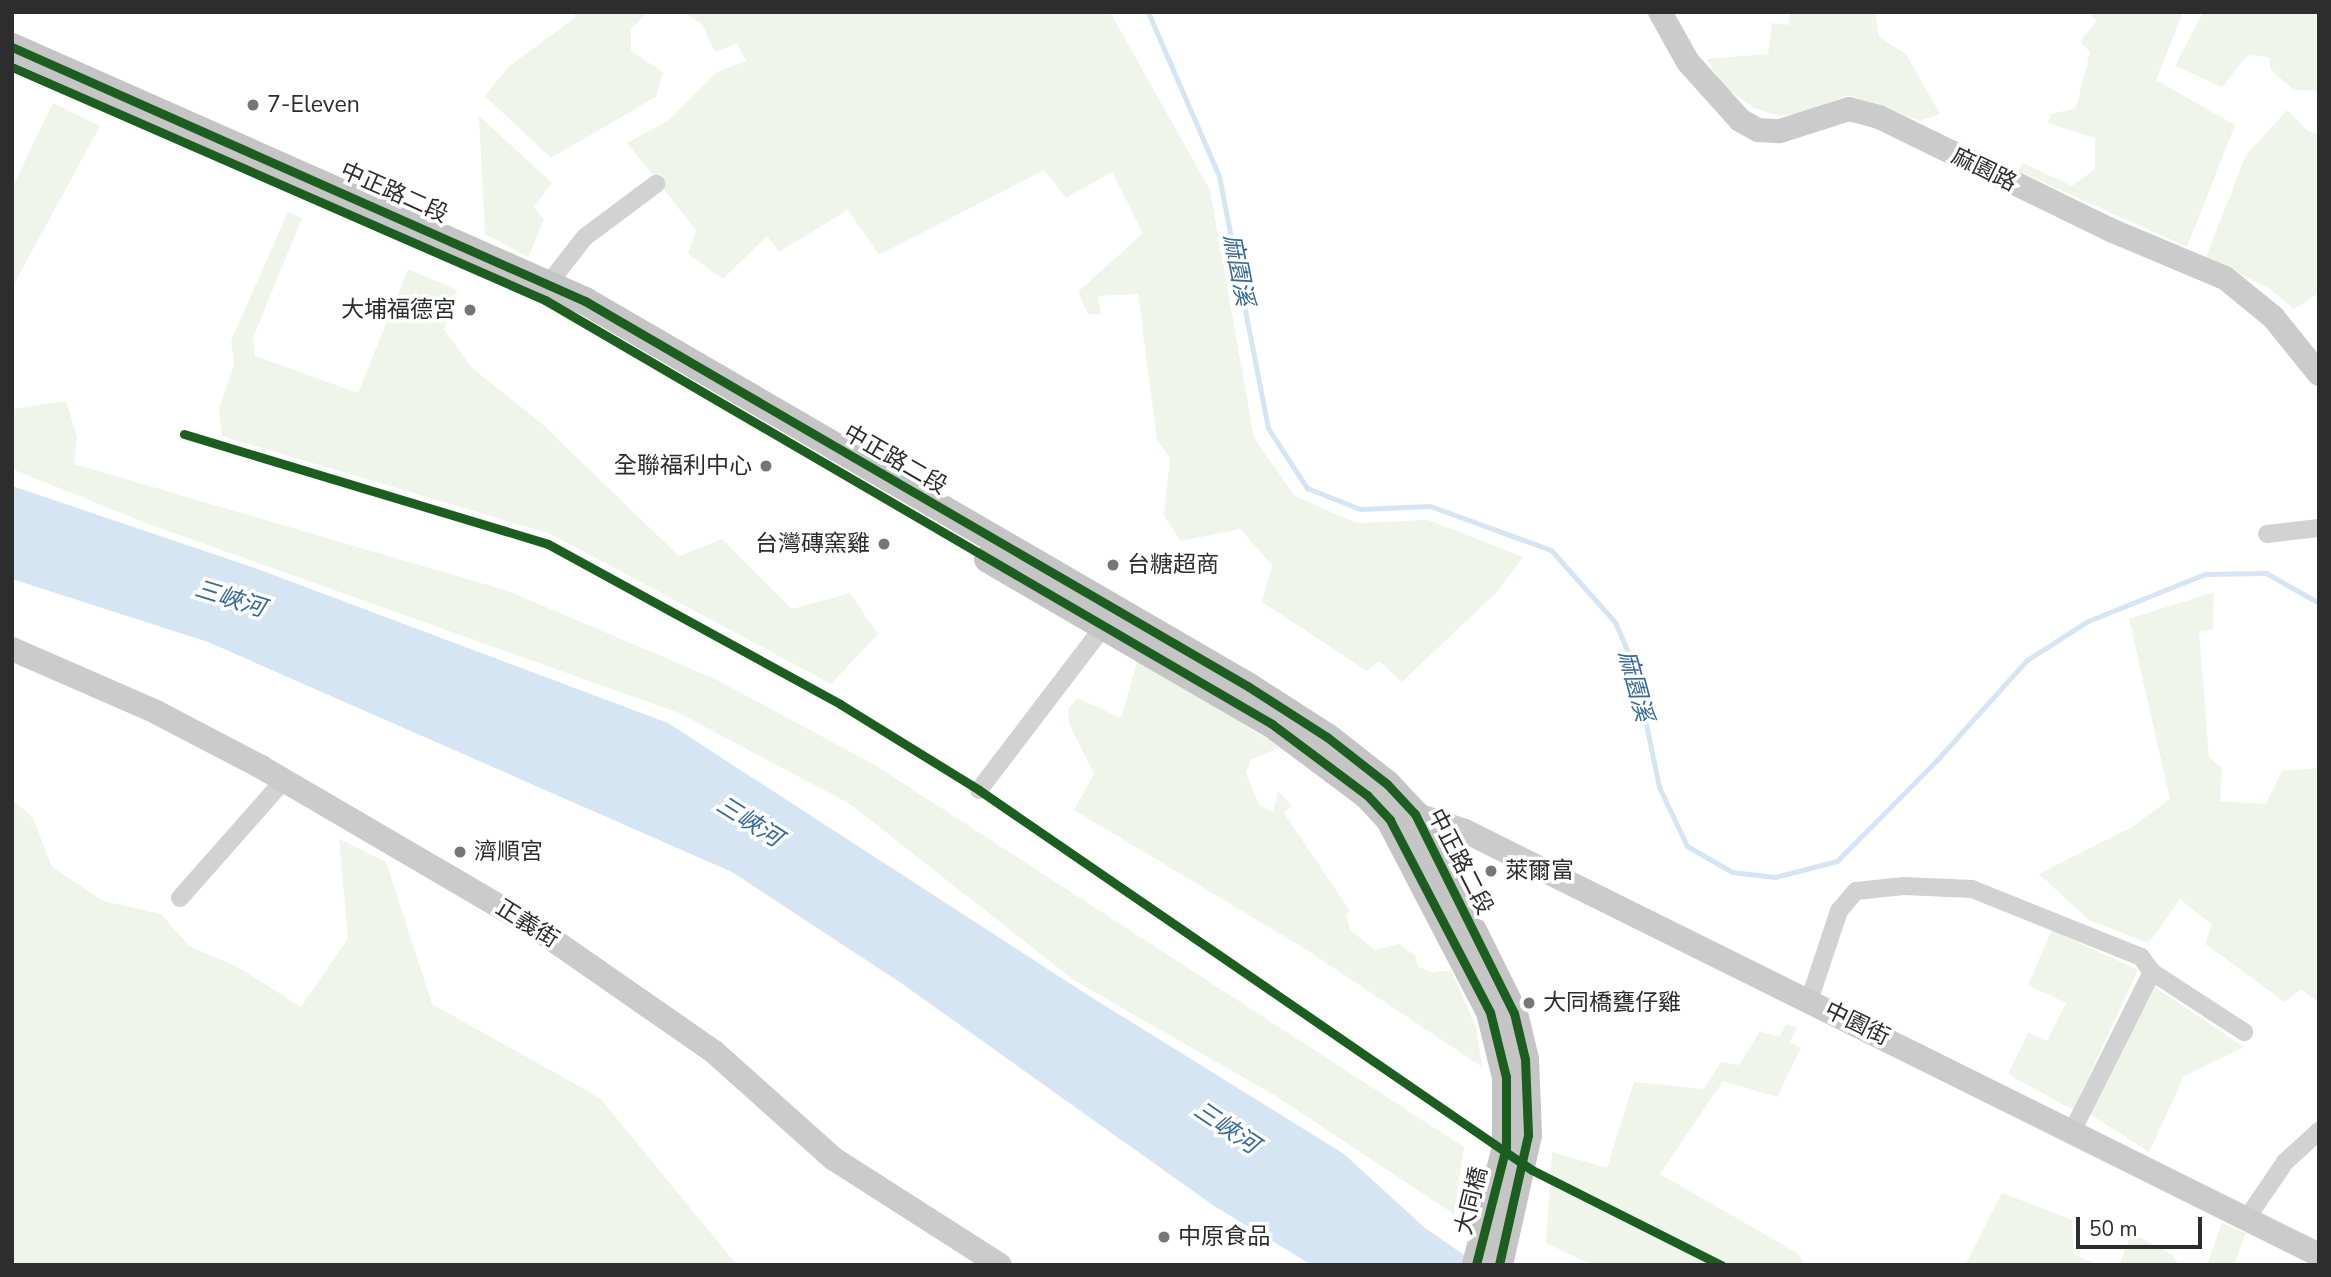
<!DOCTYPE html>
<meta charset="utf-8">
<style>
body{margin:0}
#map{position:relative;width:2331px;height:1277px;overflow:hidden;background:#fff;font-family:"Nunito Sans","Noto Sans TC",sans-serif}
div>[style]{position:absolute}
.green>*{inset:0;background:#eff5eb}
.water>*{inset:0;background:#d6e5f3}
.stream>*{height:5px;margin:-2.5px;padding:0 2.5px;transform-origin:2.5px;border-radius:2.5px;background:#d6e5f3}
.street>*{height:18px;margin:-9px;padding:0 9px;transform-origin:9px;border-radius:9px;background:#d2d2d2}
.secondary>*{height:24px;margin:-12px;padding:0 12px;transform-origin:12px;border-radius:12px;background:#cbcbcb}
.primary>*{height:28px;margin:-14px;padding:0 14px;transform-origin:14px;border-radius:14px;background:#c5c5c5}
.cycleway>*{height:9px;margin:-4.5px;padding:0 4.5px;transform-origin:4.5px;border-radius:4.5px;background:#1b5e20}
.dots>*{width:19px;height:19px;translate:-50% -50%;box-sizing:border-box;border:4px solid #fff;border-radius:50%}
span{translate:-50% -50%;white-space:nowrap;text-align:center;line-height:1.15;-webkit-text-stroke:7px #fff;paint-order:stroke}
.poi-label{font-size:23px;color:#2d2d2d}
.left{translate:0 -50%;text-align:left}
.right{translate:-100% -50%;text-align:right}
.street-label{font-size:23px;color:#2d2d2d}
.water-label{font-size:24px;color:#366995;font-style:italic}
.frame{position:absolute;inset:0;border:14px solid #2d2d2d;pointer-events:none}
.scale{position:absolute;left:2076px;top:1217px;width:126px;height:32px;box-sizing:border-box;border:4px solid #2d2d2d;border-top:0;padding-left:9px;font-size:21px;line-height:24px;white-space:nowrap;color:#2d2d2d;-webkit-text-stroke:5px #fff;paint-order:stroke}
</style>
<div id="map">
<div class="green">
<div style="clip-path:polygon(573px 12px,647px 12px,631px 29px,631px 51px,663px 72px,656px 97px,551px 158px,485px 96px,508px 67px,576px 17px)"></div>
<div style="clip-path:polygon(683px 12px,1110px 12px,1210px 190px,1254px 438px,1295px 496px,1356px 523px,1428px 520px,1523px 557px,1498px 591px,1402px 682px,1379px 661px,1367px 671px,1262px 602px,1272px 565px,1240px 529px,1181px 541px,1164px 516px,1170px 458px,1157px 440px,1138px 294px,1098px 296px,1101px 315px,1088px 314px,1078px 292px,1143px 233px,1112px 172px,1066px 198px,1044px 170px,879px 255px,848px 210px,779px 252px,767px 236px,723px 279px,688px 254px,696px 230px,627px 143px,669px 120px,717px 72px,746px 61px,737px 43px,715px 52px,702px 24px)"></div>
<div style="clip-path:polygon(1790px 12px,1875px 12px,1879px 37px,1906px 54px,1940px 114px,1920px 121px,1848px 95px,1808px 112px,1779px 116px,1754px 108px,1722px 85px,1707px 59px,1768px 54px,1772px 23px,1788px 25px)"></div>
<div style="clip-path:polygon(2087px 12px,2183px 12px,2156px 80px,2235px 125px,2187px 247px,2018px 171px,2023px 163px,2072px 186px,2095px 169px,2095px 138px,2048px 123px,2051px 114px,2076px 108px,2090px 52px,2080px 42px,2097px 20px)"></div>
<div style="clip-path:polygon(2203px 12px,2319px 12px,2319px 91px,2294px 90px,2271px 70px,2269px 57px,2248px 55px,2222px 87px,2175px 66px)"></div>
<div style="clip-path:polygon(53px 103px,100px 126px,12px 288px,12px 188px)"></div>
<div style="clip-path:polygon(2287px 110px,2308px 131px,2319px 134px,2319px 293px,2294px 309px,2270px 289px,2206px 257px,2246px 155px)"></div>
<div style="clip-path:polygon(479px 116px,552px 183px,534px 207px,544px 220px,528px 257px,485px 234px)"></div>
<div style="clip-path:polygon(288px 212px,302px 218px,253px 338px,255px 356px,358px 393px,408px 269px,457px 290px,444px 329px,472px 368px,540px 422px,679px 556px,722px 539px,792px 609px,850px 593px,878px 634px,831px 684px,551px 534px,222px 436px,219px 409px,234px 364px,231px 341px)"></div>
<div style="clip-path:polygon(66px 401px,77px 437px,74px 464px,508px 591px,715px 679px,875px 765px,1464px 1147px,1454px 1214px,1274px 1095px,1075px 981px,850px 804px,679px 713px,154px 526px,12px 469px,12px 409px)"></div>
<div style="clip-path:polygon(2214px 592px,2213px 630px,2199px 631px,2209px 757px,2222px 768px,2220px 801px,2266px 804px,2282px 771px,2319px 768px,2319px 1003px,2301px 989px,2285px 1002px,2205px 944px,2212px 925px,2180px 899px,2149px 943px,2089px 920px,2039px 874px,2132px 827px,2170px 799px,2129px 619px)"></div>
<div style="clip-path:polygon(1138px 659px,1280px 747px,1251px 760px,1246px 773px,1259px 805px,1273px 812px,1278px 791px,1292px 806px,1284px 813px,1350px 911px,1346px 915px,1350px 930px,1375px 950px,1399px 944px,1415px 955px,1419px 967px,1432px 973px,1451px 970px,1476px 1027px,1482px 1067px,1302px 947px,1074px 810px,1094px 774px,1069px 723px,1068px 709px,1077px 698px,1121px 718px)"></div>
<div style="clip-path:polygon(12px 799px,33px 818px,52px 867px,103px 901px,161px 914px,189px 946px,236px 966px,301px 1007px,348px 938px,339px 839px,386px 862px,432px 1004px,600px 1098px,737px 1265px,12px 1265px)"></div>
<div style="clip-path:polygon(2052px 930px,2138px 970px,2073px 1110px,2008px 1074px,2028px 1033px,2047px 1041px,2066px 1003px,2028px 985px)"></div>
<div style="clip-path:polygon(2155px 987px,2244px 1047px,2184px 1076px,2149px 1152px,2088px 1113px)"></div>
<div style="clip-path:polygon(1786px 1024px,1797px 1027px,1790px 1042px,1801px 1048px,1777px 1097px,1723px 1081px,1660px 1174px,1799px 1254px,1803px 1265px,1592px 1265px,1546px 1243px,1552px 1152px,1607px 1168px,1634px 1082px,1704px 1089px,1721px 1062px,1739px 1065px,1760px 1031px,1779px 1037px)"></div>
<div style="clip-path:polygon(2002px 1193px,2072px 1220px,2074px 1254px,2098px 1265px,1965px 1265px)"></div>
<div style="clip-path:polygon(2222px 1223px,2246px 1233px,2234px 1265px,2207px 1265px)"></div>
<div style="clip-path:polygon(2132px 1233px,2173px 1255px,2179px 1265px,2119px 1265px)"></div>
</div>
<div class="water">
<div style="clip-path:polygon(12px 486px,249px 566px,668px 723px,1083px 992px,1344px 1154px,1425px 1228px,1479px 1265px,1312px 1265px,1214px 1206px,901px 983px,732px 872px,208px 642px,12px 579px)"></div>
</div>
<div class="stream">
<div style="left:1148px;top:12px;width:179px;rotate:66.6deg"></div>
<div style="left:1219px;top:176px;width:257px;rotate:79deg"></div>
<div style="left:1268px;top:428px;width:72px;rotate:57deg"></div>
<div style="left:1307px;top:488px;width:57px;rotate:21.6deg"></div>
<div style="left:1360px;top:509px;width:70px;rotate:-2.5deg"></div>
<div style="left:1430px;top:506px;width:129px;rotate:20deg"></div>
<div style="left:1551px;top:550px;width:96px;rotate:48.4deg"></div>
<div style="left:1615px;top:622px;width:48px;rotate:66.6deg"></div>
<div style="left:1634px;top:666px;width:124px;rotate:78.3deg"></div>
<div style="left:1659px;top:787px;width:65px;rotate:64.6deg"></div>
<div style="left:1687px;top:846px;width:52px;rotate:30deg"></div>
<div style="left:1732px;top:872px;width:43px;rotate:6.6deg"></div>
<div style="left:1775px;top:877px;width:64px;rotate:-14.5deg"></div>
<div style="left:1837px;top:861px;width:141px;rotate:-45.3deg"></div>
<div style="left:1936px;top:761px;width:136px;rotate:-48deg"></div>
<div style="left:2027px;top:660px;width:72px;rotate:-32.6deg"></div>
<div style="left:2088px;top:621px;width:126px;rotate:-21.9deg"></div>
<div style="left:2205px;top:574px;width:61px;rotate:-0.9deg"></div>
<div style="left:2266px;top:573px;width:61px;rotate:29.5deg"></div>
</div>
<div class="street">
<div style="left:549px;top:283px;width:58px;rotate:-52deg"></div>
<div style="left:585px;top:237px;width:89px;rotate:-36.7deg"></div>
<div style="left:2267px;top:534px;width:52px;rotate:-6.6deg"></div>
<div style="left:979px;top:790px;width:205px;rotate:-52.7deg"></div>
<div style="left:180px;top:898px;width:157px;rotate:-48.6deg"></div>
<div style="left:2152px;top:972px;width:110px;rotate:33.1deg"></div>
<div style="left:1809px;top:1001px;width:95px;rotate:-71.6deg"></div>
<div style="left:1839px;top:911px;width:26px;rotate:-50deg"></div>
<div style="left:1856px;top:891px;width:48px;rotate:-5.9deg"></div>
<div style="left:1904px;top:886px;width:68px;rotate:2.5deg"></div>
<div style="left:1972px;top:889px;width:182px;rotate:21.9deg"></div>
<div style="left:2141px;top:957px;width:19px;rotate:54deg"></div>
<div style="left:2152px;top:972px;width:177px;rotate:116.6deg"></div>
<div style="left:2247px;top:1218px;width:68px;rotate:-55.8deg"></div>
<div style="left:2285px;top:1162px;width:46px;rotate:-42.4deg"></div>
</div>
<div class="secondary">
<div style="left:1660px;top:12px;width:57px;rotate:60.8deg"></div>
<div style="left:1688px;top:62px;width:78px;rotate:48.1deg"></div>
<div style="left:1740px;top:120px;width:21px;rotate:29deg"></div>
<div style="left:1758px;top:130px;width:22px;rotate:3deg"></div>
<div style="left:1780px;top:131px;width:72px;rotate:-17.7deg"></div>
<div style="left:1849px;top:109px;width:31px;rotate:15deg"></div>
<div style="left:1879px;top:117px;width:260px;rotate:26deg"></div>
<div style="left:2113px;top:231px;width:121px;rotate:22.8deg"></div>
<div style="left:2225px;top:278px;width:62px;rotate:39.1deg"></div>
<div style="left:2273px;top:317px;width:73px;rotate:51.1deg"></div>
<div style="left:12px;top:649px;width:157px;rotate:23.6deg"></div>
<div style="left:156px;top:712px;width:119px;rotate:27.6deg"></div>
<div style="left:261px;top:767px;width:311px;rotate:30.3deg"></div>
<div style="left:530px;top:924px;width:223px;rotate:34.8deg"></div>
<div style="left:713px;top:1051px;width:162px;rotate:41.8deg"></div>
<div style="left:834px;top:1159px;width:197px;rotate:32.6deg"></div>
<div style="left:1404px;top:816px;width:11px;rotate:-10deg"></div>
<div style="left:1415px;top:814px;width:53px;rotate:18.8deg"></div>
<div style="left:1465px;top:831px;width:953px;rotate:26.4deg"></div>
</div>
<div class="primary">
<div style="left:12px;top:47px;width:627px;rotate:23.91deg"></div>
<div style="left:585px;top:301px;width:768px;rotate:30.17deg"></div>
<div style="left:1249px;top:687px;width:93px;rotate:32.7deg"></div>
<div style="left:1327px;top:737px;width:76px;rotate:38.1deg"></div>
<div style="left:1387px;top:784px;width:41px;rotate:47deg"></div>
<div style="left:1415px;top:814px;width:222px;rotate:63.6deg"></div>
<div style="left:1514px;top:1013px;width:47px;rotate:76.6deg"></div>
<div style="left:1525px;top:1059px;width:76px;rotate:87.7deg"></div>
<div style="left:1528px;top:1135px;width:133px;rotate:102.6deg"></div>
<div style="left:988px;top:559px;width:328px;rotate:30.2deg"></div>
<div style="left:1272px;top:724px;width:119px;rotate:36.8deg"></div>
<div style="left:1367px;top:795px;width:34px;rotate:47deg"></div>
<div style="left:1390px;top:820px;width:216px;rotate:62.5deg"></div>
<div style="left:1490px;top:1012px;width:67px;rotate:76.2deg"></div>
<div style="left:1506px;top:1077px;width:70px;rotate:90deg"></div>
<div style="left:1506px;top:1147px;width:122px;rotate:104.3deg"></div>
</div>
<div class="cycleway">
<div style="left:12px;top:47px;width:627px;rotate:23.91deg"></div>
<div style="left:585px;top:301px;width:768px;rotate:30.17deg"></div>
<div style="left:1249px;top:687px;width:93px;rotate:32.7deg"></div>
<div style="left:1327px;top:737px;width:76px;rotate:38.1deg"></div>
<div style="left:1387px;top:784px;width:41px;rotate:47deg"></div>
<div style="left:1415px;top:814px;width:222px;rotate:63.6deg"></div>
<div style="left:1514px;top:1013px;width:47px;rotate:76.6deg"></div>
<div style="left:1525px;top:1059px;width:76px;rotate:87.7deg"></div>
<div style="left:1528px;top:1135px;width:133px;rotate:102.6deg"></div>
<div style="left:12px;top:67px;width:582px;rotate:23.61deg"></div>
<div style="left:545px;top:300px;width:842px;rotate:30.25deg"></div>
<div style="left:1272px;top:724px;width:119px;rotate:36.8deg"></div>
<div style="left:1367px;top:795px;width:34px;rotate:47deg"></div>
<div style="left:1390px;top:820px;width:216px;rotate:62.5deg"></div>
<div style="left:1490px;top:1012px;width:67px;rotate:76.2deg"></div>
<div style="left:1506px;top:1077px;width:70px;rotate:90deg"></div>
<div style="left:1506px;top:1147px;width:122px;rotate:104.3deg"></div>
<div style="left:184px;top:434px;width:380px;rotate:16.8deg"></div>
<div style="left:548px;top:544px;width:333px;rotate:28.7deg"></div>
<div style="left:840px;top:704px;width:163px;rotate:31.7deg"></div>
<div style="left:979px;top:790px;width:671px;rotate:34.5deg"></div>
<div style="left:1532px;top:1170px;width:212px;rotate:26.7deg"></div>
</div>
<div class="dots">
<div style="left:253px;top:105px;background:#767676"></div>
<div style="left:470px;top:310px;background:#767676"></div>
<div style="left:766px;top:466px;background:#767676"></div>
<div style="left:884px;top:544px;background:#767676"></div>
<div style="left:1113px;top:565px;background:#767676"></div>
<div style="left:460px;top:852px;background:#767676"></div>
<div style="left:1491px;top:871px;background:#767676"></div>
<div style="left:1529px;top:1003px;background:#767676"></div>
<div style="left:1164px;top:1237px;background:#767676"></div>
</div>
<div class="poi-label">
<span class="left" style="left:267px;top:105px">7-Eleven</span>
<span class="right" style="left:456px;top:310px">大埔福德宮</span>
<span class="right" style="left:752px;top:466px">全聯福利中心</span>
<span class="right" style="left:870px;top:544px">台灣磚窯雞</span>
<span class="left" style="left:1127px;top:565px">台糖超商</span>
<span class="left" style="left:474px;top:852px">濟順宮</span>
<span class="left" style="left:1505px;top:871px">萊爾富</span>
<span class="left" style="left:1543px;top:1003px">大同橋甕仔雞</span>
<span class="left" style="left:1178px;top:1237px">中原食品</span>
</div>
<div class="street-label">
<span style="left:1984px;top:170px;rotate:26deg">麻園路</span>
<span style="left:394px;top:193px;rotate:24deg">中正路二段</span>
<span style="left:895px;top:460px;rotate:30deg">中正路二段</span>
<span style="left:1460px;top:862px;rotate:63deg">中正路二段</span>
<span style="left:527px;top:924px;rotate:32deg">正義街</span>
<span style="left:1857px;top:1024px;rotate:26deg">中園街</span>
<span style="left:1472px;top:1201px;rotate:-76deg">大同橋</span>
</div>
<div class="water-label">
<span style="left:1238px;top:270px;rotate:79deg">麻園溪</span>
<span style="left:230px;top:599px;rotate:17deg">三峽河</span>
<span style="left:1635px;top:686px;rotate:75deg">麻園溪</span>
<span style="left:749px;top:822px;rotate:32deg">三峽河</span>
<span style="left:1226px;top:1128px;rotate:34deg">三峽河</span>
</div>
<div class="frame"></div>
<div class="scale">50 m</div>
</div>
